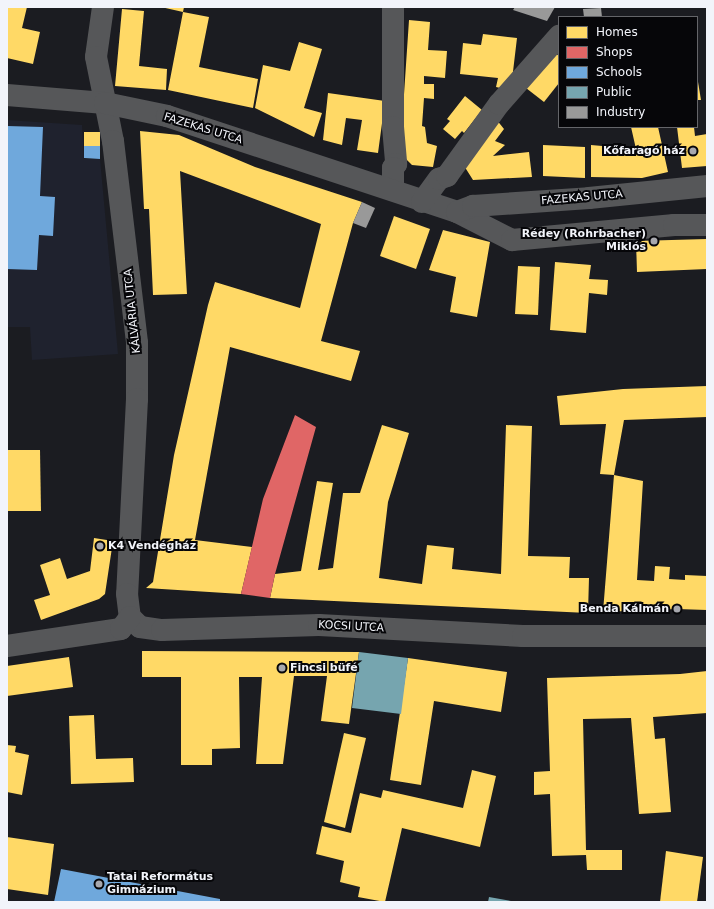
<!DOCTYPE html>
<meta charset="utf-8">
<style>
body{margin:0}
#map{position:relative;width:714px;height:909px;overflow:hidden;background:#1b1c21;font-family:"DejaVu Sans",sans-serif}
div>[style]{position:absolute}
.built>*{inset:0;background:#1f222e}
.homes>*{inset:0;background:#ffd966}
.shops>*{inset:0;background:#e06666}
.schools>*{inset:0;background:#6fa8dc}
.public>*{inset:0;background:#76a5af}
.industry>*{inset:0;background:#999}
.minor>*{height:22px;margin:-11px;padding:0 11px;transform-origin:11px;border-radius:11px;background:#565759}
.dots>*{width:11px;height:11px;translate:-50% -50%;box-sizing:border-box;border:2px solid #060609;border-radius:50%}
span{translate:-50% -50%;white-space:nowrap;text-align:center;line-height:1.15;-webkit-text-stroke:4px #060609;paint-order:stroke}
.street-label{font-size:11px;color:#f2f4fa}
.poi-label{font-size:11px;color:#f2f4fa;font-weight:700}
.right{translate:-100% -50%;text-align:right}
.left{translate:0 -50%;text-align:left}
.frame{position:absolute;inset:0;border:8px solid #f2f4fa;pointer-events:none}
.legend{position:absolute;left:558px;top:16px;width:140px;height:112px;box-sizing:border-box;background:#060609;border:1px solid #646569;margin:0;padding:5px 7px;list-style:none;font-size:12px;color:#f2f4fa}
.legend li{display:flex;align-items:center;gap:8px;height:20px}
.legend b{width:20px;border:1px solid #646569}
</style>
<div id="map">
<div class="built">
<div style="clip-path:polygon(7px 120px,82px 125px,84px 159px,100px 159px,118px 354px,32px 360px,30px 327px,7px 327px)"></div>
</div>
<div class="homes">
<div style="clip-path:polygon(7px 7px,27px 7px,22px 28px,40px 32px,33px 64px,7px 58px)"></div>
<div style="clip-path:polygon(161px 7px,184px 7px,183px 12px)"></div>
<div style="clip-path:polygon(122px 9px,144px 11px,139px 66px,167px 69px,166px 90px,115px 86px)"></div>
<div style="clip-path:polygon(183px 12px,209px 17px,199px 67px,258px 79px,253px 108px,168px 90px)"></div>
<div style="clip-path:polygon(409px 20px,430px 22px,428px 50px,447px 51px,445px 78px,424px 76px,424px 84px,434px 84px,434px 99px,424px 98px,422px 126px,425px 127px,427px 143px,437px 146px,433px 167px,412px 165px,405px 158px,402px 124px)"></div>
<div style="clip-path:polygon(483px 34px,517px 38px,512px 80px,509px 90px,496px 87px,498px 78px,460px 74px,463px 43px,481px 45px)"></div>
<div style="clip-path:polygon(299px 42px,322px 49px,304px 108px,322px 113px,314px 137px,255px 108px,263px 65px,290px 71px)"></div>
<div style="clip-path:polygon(554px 52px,559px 56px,559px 83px,544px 102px,526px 88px)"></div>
<div style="clip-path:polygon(697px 76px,701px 100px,697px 100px)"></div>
<div style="clip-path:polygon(328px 93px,385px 101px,378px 153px,357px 150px,362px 120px,346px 118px,342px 145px,323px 140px)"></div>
<div style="clip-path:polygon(465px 96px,482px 110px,464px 133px,462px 131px,455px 139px,443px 129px,450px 121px,447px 119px)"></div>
<div style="clip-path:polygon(496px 119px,504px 129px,495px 141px,505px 145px,493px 156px,529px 152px,532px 177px,473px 180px,461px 161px)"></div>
<div style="clip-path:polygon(631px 127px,658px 127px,668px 172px,642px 178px,591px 177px,591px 145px,636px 149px)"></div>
<div style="clip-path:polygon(677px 127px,694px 127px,695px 136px,707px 134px,707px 166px,682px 168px)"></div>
<div style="clip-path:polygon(140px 131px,179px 135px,255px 167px,362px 202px,353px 223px,321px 341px,360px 351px,351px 381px,230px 347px,195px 540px,252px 547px,241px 594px,146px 588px,153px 582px,174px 455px,208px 305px,215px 282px,300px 308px,321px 224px,180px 171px,187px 294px,153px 295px,149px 209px,144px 209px)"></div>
<div style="clip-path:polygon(84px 132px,100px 132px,100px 146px,84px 146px)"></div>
<div style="clip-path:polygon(543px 145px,585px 147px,585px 178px,543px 176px)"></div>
<div style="clip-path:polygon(394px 216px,430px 229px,416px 269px,380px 256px)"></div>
<div style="clip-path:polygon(443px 230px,490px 242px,477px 317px,450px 312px,456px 277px,429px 270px)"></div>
<div style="clip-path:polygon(707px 239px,707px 269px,637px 272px,636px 241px)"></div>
<div style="clip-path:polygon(555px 262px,591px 265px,589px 279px,608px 280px,607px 295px,589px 293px,586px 333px,550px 330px)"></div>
<div style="clip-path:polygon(518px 266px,540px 267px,538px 315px,515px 314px)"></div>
<div style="clip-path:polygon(707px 386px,707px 417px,624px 420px,614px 475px,600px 474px,606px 424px,560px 425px,557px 396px,623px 389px)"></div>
<div style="clip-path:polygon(382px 425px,409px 433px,388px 502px,379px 578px,422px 584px,427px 545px,454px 548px,452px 569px,501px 574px,506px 425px,532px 426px,528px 556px,570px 557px,569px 578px,589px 578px,588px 613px,270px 598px,275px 574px,301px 571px,317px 481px,333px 483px,318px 570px,333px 568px,343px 493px,360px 493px)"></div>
<div style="clip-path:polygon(7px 450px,40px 450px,41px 511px,7px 511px)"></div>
<div style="clip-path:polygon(614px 475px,643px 481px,637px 580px,654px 581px,655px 566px,670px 567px,669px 579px,685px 580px,685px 575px,707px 576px,707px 610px,677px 609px,603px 612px)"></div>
<div style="clip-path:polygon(94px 538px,113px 541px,105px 594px,99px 599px,41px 620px,34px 600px,50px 595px,40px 565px,60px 558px,67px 579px,90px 571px)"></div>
<div style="clip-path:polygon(142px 651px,359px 652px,349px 724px,321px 721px,327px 676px,294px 676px,283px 764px,256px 764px,262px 677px,239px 677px,240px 748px,212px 749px,212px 765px,181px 765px,181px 677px,142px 677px)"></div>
<div style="clip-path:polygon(69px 657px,73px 687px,7px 696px,7px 666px)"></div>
<div style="clip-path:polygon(408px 658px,507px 672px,501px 712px,434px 701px,421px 785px,390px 780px)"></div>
<div style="clip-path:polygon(707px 671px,707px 713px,653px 717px,655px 739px,665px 738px,671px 812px,639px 814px,631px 718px,583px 719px,586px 850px,622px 850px,622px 870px,587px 870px,586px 855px,552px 856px,550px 794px,534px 795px,534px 772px,550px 771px,547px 678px,680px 674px)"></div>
<div style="clip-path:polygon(94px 715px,96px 759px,133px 758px,134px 782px,71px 784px,69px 716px)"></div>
<div style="clip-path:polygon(344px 733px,366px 738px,345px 828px,324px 822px)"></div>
<div style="clip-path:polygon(7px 745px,16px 746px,15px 752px,29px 755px,22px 795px,7px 792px)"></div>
<div style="clip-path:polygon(472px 770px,496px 776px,480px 847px,402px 828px,385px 902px,358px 897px,360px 887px,340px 882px,344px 861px,316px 854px,322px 826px,351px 833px,360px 793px,381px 798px,383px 790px,463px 808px)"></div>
<div style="clip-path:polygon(7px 837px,54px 844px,48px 895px,7px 889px)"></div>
<div style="clip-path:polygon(666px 851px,703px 857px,697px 902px,660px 902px)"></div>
</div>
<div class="shops">
<div style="clip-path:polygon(295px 415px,316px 427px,275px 574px,270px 598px,241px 594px,263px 499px)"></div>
</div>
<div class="schools">
<div style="clip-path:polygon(7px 126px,43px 127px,40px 196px,55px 197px,53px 236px,39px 235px,37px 270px,7px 269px)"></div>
<div style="clip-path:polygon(84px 146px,100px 146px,100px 159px,84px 158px)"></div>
<div style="clip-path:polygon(61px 869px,220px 899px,220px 902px,54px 902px)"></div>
</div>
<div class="public">
<div style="clip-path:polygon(359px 652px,408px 658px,401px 714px,352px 708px)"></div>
<div style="clip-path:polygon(489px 897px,511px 901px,510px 902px,488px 902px)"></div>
</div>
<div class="industry">
<div style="clip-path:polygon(515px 7px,555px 7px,547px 21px,513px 10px)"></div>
<div style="clip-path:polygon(601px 8px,602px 17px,584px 17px,583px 9px)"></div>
<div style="clip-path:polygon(362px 202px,375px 208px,366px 228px,353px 223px)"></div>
</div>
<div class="minor">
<div style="left:103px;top:7px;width:50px;rotate:98deg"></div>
<div style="left:96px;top:57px;width:86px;rotate:78.6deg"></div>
<div style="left:113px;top:141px;width:203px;rotate:83.2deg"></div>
<div style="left:137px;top:343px;width:56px;rotate:90deg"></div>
<div style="left:137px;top:399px;width:195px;rotate:92.9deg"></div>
<div style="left:127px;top:594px;width:23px;rotate:83deg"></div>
<div style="left:393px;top:7px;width:120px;rotate:90deg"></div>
<div style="left:393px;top:127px;width:37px;rotate:85deg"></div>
<div style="left:396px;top:164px;width:5px;rotate:127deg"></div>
<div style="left:393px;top:168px;width:22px;rotate:90deg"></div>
<div style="left:7px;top:95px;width:98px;rotate:4.7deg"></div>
<div style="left:105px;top:103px;width:63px;rotate:11.8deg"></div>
<div style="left:167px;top:116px;width:305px;rotate:18.3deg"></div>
<div style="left:457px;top:212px;width:62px;rotate:27deg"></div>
<div style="left:512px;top:240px;width:163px;rotate:-5.3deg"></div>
<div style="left:674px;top:225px;width:33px"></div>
<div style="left:422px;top:202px;width:29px;rotate:-54deg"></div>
<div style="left:439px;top:179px;width:9px;rotate:-21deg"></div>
<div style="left:447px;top:176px;width:89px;rotate:-54.2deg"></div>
<div style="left:499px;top:104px;width:91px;rotate:-48.6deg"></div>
<div style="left:457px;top:212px;width:17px;rotate:-21deg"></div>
<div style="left:473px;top:206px;width:116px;rotate:-3.9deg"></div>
<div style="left:589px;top:198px;width:119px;rotate:-5.8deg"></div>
<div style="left:130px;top:617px;width:14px;rotate:45deg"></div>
<div style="left:140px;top:627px;width:22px;rotate:8deg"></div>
<div style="left:162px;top:630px;width:157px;rotate:-1.8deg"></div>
<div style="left:319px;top:625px;width:204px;rotate:3.1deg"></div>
<div style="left:523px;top:636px;width:184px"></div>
<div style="left:7px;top:646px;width:115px;rotate:-8.5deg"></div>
<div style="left:121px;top:629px;width:15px;rotate:-53deg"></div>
</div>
<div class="dots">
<div style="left:693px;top:151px;background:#a7a8ae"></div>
<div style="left:654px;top:241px;background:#a7a8ae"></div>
<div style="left:100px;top:546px;background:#a7a8ae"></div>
<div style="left:677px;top:609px;background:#a7a8ae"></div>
<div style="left:282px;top:668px;background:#a7a8ae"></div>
<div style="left:99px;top:884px;background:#a7a8ae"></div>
</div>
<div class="street-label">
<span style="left:203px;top:129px;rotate:17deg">FAZEKAS UTCA</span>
<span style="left:582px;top:198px;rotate:-5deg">FAZEKAS UTCA</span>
<span style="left:133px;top:311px;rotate:-96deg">KÁLVÁRIA UTCA</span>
<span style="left:351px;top:627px;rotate:3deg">KOCSI UTCA</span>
</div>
<div class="poi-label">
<span class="right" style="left:685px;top:151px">Kőfaragó ház</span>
<span class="right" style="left:646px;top:241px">Rédey (Rohrbacher)<br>Miklós</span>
<span class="left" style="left:108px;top:546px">K4 Vendégház</span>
<span class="right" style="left:669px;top:609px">Benda Kálmán</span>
<span class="left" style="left:290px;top:668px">Fincsi büfé</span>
<span class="left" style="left:107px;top:884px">Tatai Református<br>Gimnázium</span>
</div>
<div class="frame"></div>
<ul class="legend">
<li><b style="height:11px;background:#ffd966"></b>Homes</li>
<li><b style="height:11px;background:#e06666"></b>Shops</li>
<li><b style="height:11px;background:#6fa8dc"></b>Schools</li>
<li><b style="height:11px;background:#76a5af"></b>Public</li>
<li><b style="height:11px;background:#999"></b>Industry</li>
</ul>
</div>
